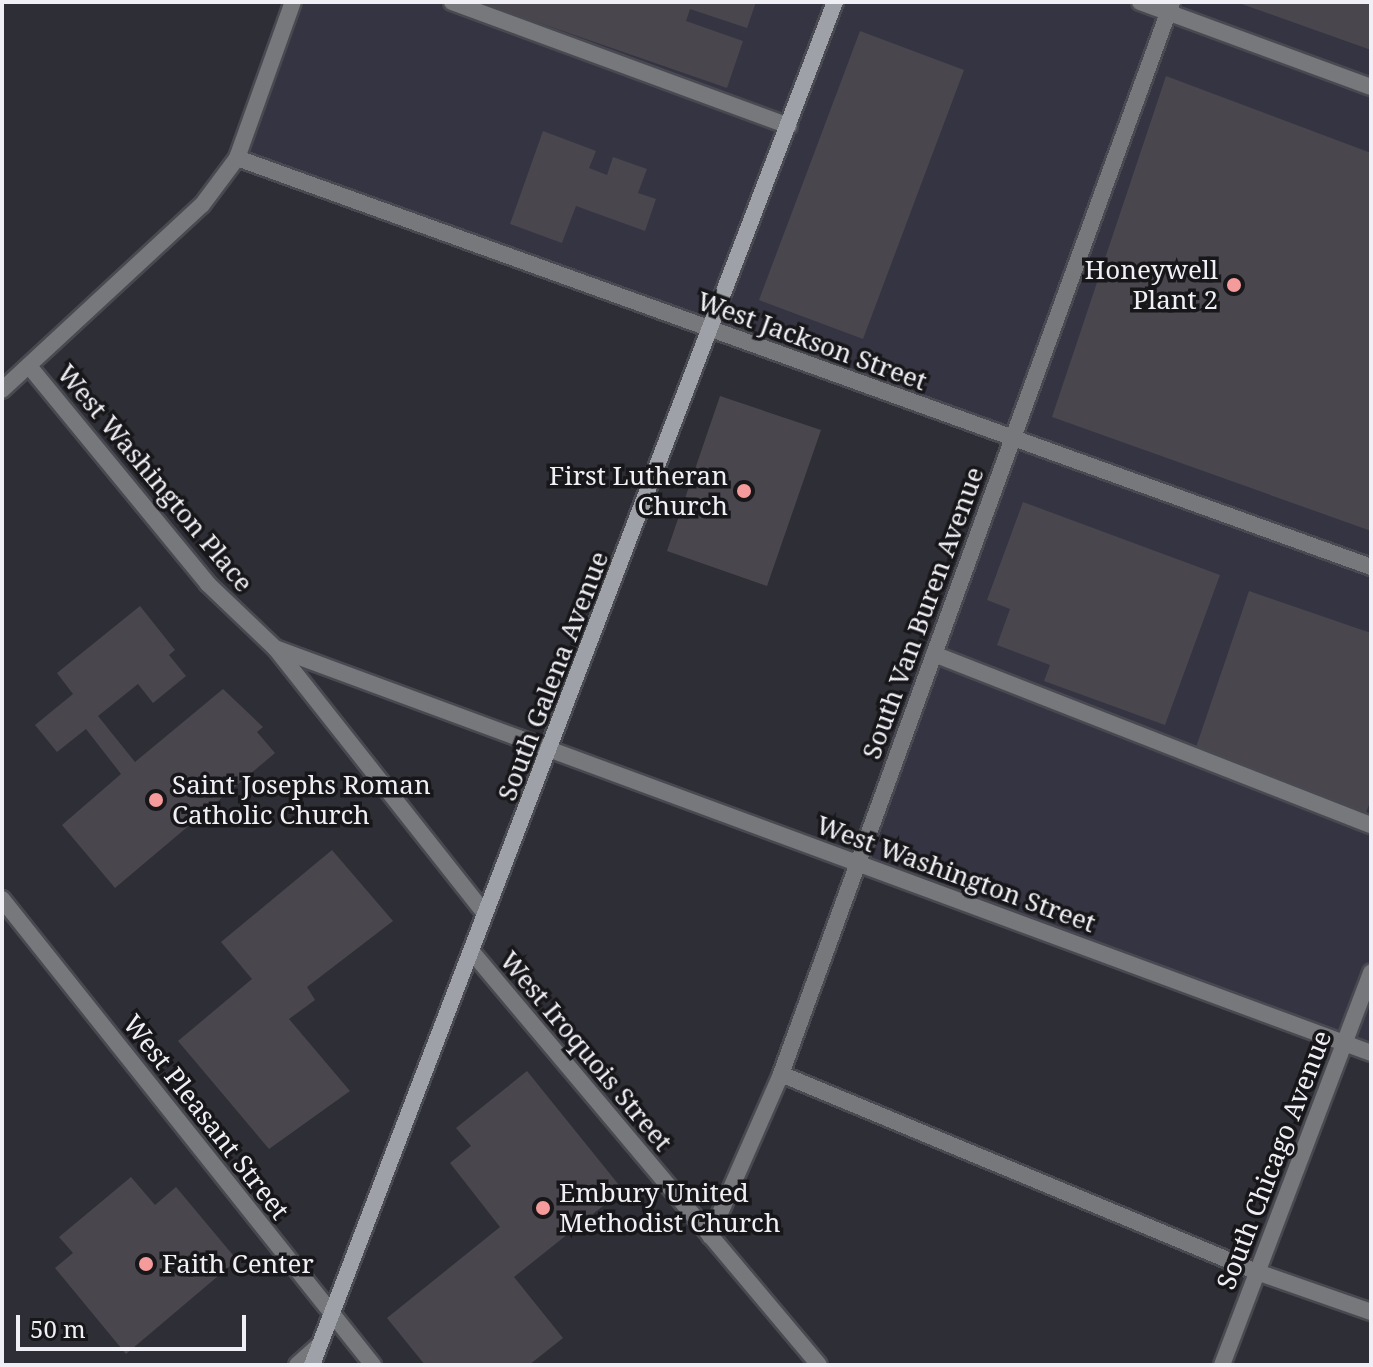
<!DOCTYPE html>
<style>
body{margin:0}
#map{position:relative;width:1373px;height:1367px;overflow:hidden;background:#2e2e36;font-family:"Noto Serif",serif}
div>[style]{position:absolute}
.built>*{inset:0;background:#353442}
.building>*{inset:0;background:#49464e}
.roads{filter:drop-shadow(2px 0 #494951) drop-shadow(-2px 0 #494951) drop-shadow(0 2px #494951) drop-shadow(0 -2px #494951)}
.lane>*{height:16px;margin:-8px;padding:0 8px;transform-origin:8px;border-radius:8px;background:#76787c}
.street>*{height:16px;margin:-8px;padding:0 8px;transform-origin:8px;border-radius:8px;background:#76787c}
.secondary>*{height:16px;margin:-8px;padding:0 8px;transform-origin:8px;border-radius:8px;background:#9ea1a7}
.dots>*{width:22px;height:22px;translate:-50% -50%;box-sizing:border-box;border:4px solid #17171a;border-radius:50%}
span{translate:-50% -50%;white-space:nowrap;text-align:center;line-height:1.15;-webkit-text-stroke:7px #17171a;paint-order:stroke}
.poi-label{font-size:26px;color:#efeff5}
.right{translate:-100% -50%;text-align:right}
.left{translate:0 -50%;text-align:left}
.street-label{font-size:26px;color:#efeff5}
.frame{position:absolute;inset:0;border:4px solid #efeff5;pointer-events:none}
.scale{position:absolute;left:16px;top:1315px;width:230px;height:36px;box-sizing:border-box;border:4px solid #efeff5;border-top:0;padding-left:10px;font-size:24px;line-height:28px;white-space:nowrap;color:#efeff5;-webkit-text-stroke:6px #17171a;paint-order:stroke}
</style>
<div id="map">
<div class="built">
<div style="clip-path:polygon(293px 2px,1371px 2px,1371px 1053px,858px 862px,1012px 441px,237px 158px)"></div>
</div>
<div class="building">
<div style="clip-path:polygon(479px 2px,756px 2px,747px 28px,690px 9px,686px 21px,743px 41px,727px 88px)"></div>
<div style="clip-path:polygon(1237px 2px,1371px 2px,1371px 50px,1236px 2px)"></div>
<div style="clip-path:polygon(860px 31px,964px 70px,863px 339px,759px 300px)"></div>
<div style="clip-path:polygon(1166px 76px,1371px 153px,1371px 531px,1052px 417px)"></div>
<div style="clip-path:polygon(543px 131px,596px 151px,589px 168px,607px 175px,613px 157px,647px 169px,638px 193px,656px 199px,645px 231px,576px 206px,562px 243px,510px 224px)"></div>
<div style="clip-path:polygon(720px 396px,821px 430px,767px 586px,667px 551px)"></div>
<div style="clip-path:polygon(1023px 502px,1220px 575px,1165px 725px,1044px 681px,1050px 665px,997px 645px,1010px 609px,987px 600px)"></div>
<div style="clip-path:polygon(1249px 591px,1371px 633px,1371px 799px,1366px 813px,1194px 753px)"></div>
<div style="clip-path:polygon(140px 606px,175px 650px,169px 655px,186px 676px,153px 703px,138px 684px,98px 716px,135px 762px,223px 689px,263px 727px,257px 732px,275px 753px,115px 888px,62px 825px,121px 774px,86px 729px,57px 752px,35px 725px,73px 694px,57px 673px)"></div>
<div style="clip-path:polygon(332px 850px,393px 921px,307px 987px,315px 1000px,289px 1019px,350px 1091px,269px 1149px,178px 1041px,252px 979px,221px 942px)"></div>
<div style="clip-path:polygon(527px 1071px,623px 1190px,514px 1277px,563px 1338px,529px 1365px,425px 1365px,387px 1318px,500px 1227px,450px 1163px,471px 1146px,456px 1128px)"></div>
<div style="clip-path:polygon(131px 1177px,155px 1205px,176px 1187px,237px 1260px,126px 1354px,55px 1268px,73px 1253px,59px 1237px)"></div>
</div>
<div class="roads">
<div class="lane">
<div style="left:452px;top:2px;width:359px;rotate:20.2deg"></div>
<div style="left:934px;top:654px;width:469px;rotate:21.4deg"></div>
<div style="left:781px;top:1074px;width:516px;rotate:22.59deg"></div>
<div style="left:1257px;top:1272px;width:121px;rotate:19.3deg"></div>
</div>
<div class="street">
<div style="left:1140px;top:2px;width:246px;rotate:20.2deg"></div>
<div style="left:237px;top:158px;width:1206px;rotate:19.83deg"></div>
<div style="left:29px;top:366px;width:282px;rotate:50.6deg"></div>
<div style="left:208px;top:584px;width:93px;rotate:43.7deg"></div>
<div style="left:275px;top:648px;width:1168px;rotate:20.28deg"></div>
<div style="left:2px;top:390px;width:272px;rotate:-42.8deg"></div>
<div style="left:202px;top:205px;width:59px;rotate:-53.3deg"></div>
<div style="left:237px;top:158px;width:166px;rotate:-70.3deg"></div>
<div style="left:276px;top:649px;width:337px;rotate:51.7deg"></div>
<div style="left:2px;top:899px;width:596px;rotate:51.48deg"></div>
<div style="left:472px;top:952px;width:539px;rotate:49.96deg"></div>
<div style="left:710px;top:1236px;width:177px;rotate:-66.3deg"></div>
<div style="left:781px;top:1074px;width:1141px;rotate:-69.96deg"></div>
<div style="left:297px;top:1365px;width:30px;rotate:-42deg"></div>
<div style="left:1222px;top:1365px;width:420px;rotate:-69.2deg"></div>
</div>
<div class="secondary">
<div style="left:312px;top:1365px;width:1460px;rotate:-69.01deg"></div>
</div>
</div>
<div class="dots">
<div style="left:1234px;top:285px;background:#f59b9c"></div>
<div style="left:744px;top:491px;background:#f59b9c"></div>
<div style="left:156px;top:800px;background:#f59b9c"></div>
<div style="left:543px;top:1208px;background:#f59b9c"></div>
<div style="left:146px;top:1264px;background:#f59b9c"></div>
</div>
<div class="poi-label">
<span class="right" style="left:1218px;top:285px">Honeywell<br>Plant 2</span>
<span class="right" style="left:728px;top:491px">First Lutheran<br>Church</span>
<span class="left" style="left:172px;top:800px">Saint Josephs Roman<br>Catholic Church</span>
<span class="left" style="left:559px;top:1208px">Embury United<br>Methodist Church</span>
<span class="left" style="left:162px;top:1264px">Faith Center</span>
</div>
<div class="street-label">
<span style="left:812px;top:341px;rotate:20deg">West Jackson Street</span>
<span style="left:155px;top:478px;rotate:50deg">West Washington Place</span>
<span style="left:923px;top:613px;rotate:-70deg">South Van Buren Avenue</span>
<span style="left:553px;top:676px;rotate:-69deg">South Galena Avenue</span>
<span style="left:956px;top:874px;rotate:20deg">West Washington Street</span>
<span style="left:586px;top:1051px;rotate:50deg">West Iroquois Street</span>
<span style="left:206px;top:1117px;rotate:52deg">West Pleasant Street</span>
<span style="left:1274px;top:1160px;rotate:-69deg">South Chicago Avenue</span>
</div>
<div class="frame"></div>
<div class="scale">50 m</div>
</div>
